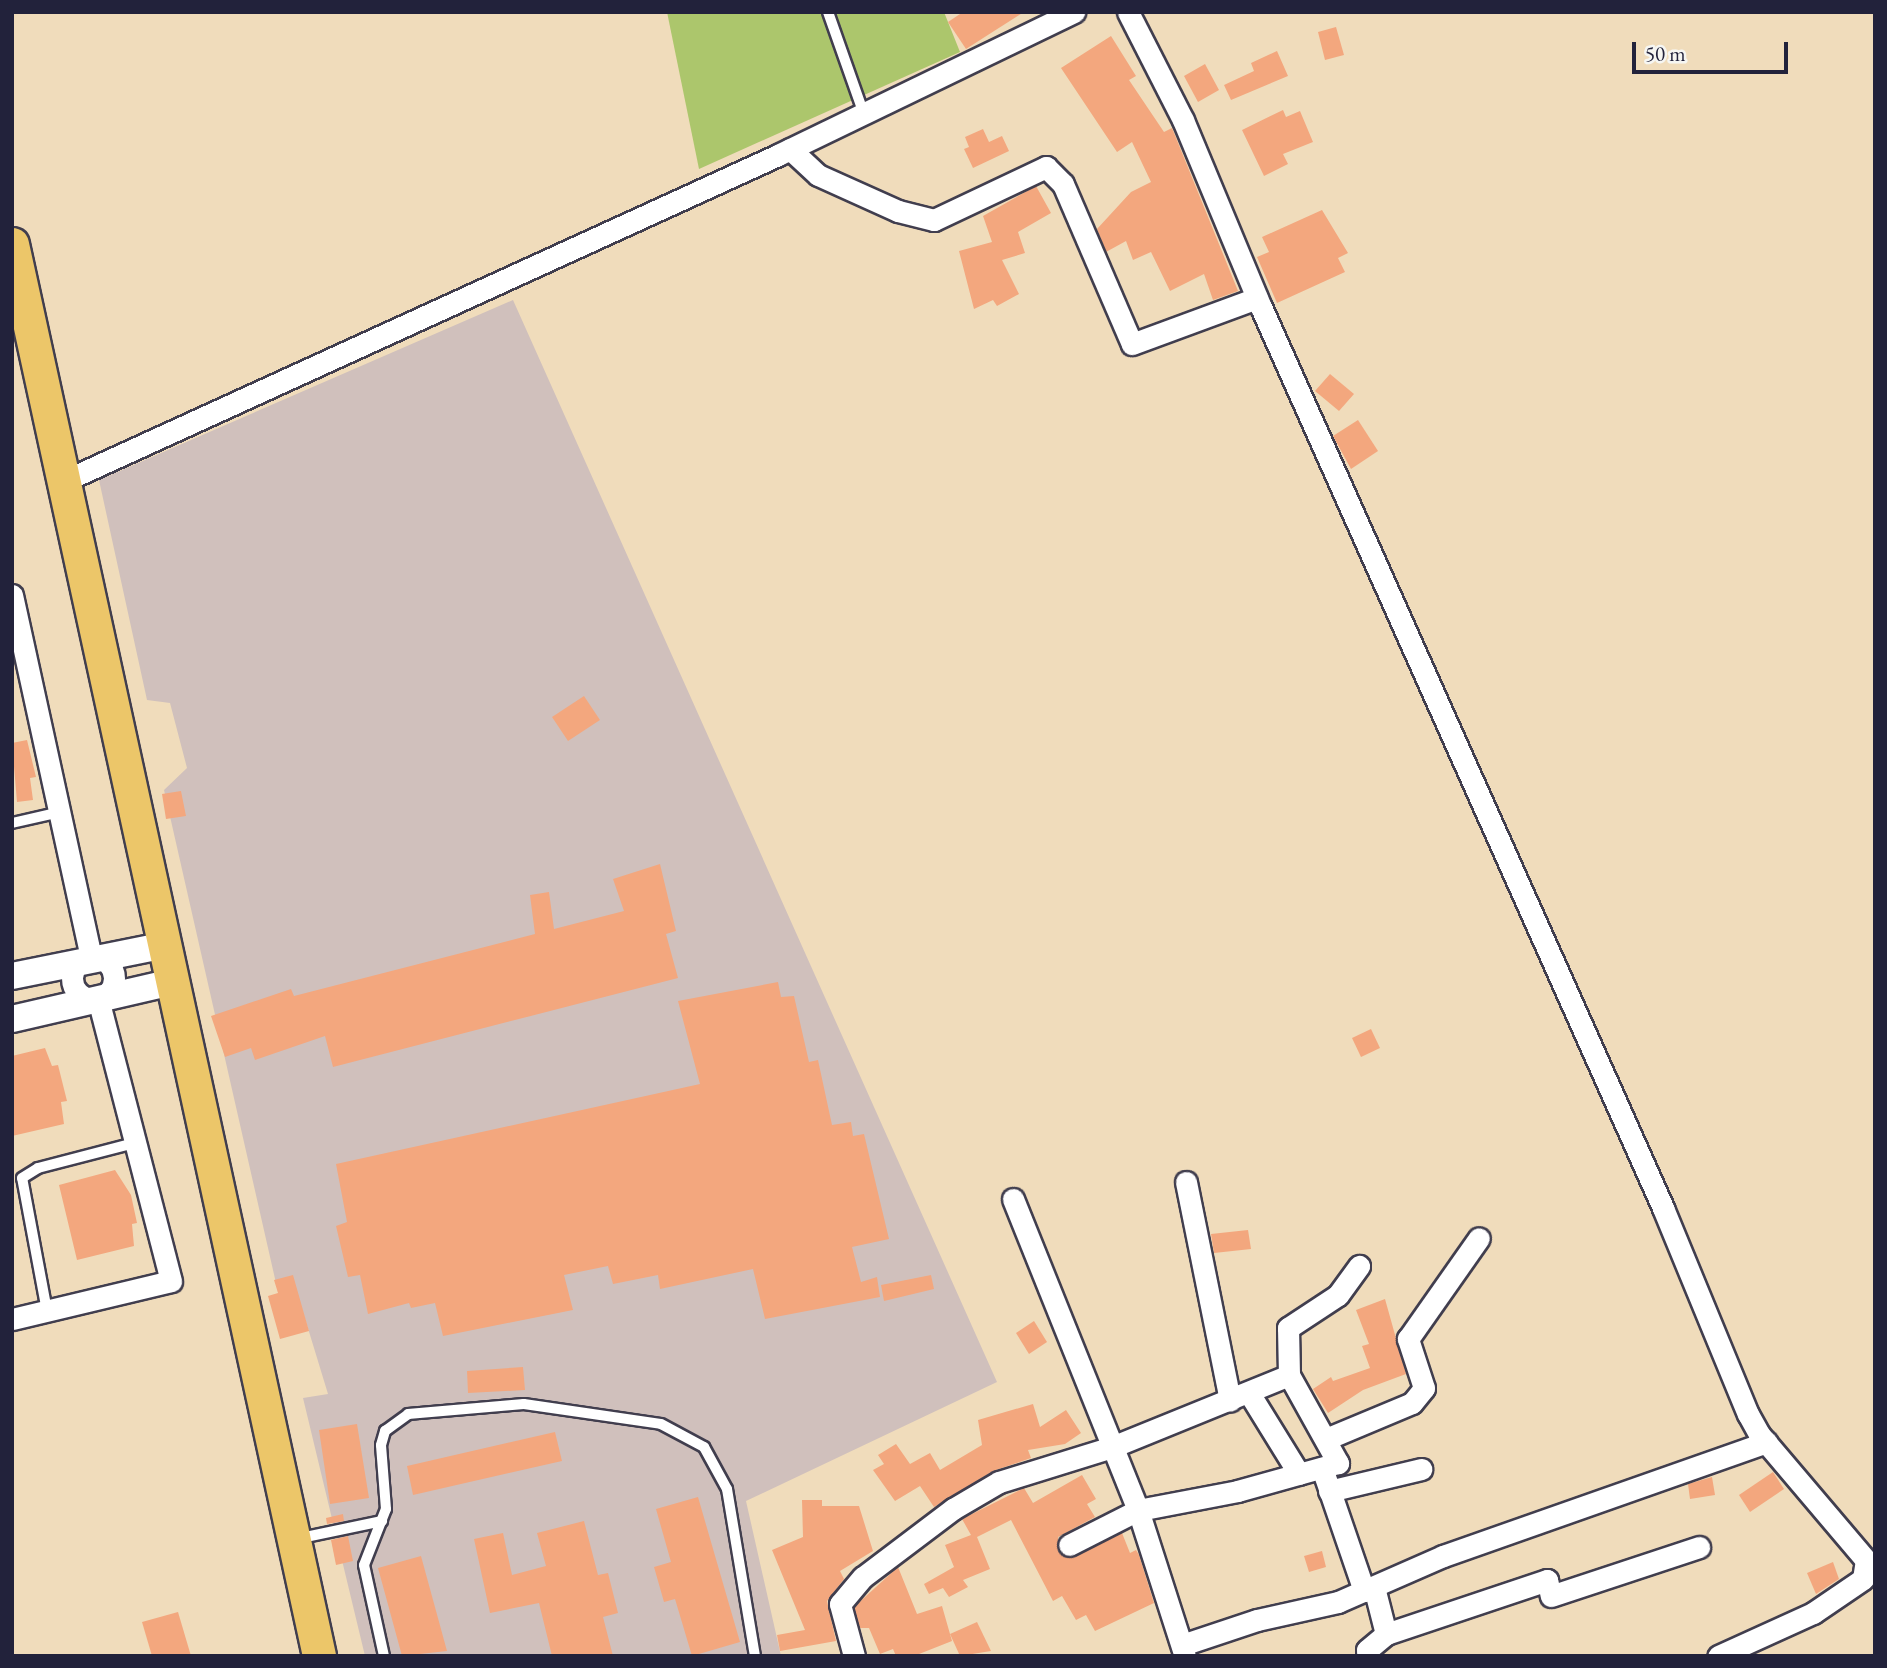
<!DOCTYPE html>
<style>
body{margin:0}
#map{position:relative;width:1887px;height:1668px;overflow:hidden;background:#f0dcbb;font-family:"EB Garamond",serif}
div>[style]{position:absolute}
.industrial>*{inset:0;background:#d0c0bc}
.green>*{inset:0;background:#acc66c}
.building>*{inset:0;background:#f3a77e}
.roads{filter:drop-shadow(2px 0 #413e4e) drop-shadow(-2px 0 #413e4e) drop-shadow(0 2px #413e4e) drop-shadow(0 -2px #413e4e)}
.service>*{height:10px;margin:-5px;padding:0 5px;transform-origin:5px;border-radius:5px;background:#fff}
.minor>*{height:21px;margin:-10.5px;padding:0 10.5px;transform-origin:10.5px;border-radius:10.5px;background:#fff}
.minor>.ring{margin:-10.5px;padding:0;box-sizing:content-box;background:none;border:21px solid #fff;border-radius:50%}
.tertiary>*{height:26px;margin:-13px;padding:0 13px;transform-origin:13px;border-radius:13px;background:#fff}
.primary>*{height:33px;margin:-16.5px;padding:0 16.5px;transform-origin:16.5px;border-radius:16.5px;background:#ecc669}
span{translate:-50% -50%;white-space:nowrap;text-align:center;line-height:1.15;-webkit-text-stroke:5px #f6f6f2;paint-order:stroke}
.frame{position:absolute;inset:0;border:14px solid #22223b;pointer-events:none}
.scale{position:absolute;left:1632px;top:42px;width:156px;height:32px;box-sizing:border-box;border:4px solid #22223b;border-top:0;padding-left:9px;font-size:21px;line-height:24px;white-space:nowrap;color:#22223b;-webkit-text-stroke:5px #f6f6f2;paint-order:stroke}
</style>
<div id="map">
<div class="industrial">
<div style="clip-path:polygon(513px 300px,997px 1382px,746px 1501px,781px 1656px,365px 1656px,303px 1398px,328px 1394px,296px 1289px,278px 1292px,164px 790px,187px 768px,170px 703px,147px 700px,99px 480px)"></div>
</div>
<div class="green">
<div style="clip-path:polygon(667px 12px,944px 12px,960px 52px,699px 169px)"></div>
</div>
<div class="building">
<div style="clip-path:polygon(963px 12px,1024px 12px,966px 49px,948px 22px)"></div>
<div style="clip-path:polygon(1336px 27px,1344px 55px,1325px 60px,1318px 32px)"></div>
<div style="clip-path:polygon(1111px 36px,1136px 76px,1129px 80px,1164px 132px,1172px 128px,1238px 291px,1213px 300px,1204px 274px,1170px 291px,1151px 252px,1133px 260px,1126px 241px,1106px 252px,1097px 229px,1131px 192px,1151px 182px,1132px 142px,1117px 152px,1061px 68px)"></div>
<div style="clip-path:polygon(1277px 51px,1288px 76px,1231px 100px,1224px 85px,1254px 71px,1251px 63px)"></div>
<div style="clip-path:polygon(1205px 64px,1219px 90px,1198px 102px,1184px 76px)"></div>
<div style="clip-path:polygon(1283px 110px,1286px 117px,1300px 111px,1313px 142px,1283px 154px,1288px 164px,1264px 176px,1242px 130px)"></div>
<div style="clip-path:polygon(983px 129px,989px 142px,1002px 136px,1009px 151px,973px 168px,964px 149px,969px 147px,965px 137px)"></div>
<div style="clip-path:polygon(1036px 186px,1051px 213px,1018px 232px,1025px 253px,1002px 260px,1019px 294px,997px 306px,993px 300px,974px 309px,959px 251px,992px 242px,983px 216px)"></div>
<div style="clip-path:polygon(1322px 210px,1348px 253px,1338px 258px,1345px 272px,1277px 303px,1257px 257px,1269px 252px,1262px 237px)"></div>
<div style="clip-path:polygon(1330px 374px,1354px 394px,1339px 411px,1315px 391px)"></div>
<div style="clip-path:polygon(1358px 420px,1378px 451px,1351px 469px,1333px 436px)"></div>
<div style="clip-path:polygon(584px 696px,600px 720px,568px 741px,552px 717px)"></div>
<div style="clip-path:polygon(27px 740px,36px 777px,30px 778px,33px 800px,17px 802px,12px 743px)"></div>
<div style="clip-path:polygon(181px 791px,186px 816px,166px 819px,162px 794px)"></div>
<div style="clip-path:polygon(660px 864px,676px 931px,666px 934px,678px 978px,333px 1067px,325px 1036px,255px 1060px,251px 1048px,225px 1057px,211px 1016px,291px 989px,294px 996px,535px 934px,530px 895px,549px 892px,554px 929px,624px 911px,613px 879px)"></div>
<div style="clip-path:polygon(778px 982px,781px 997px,794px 996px,809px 1062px,818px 1060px,832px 1125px,851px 1122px,853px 1136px,864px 1134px,889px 1239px,852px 1247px,861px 1282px,877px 1277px,880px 1297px,765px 1319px,753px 1269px,660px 1289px,658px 1275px,613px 1284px,608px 1266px,564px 1275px,573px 1310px,443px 1336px,435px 1303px,411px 1308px,409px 1303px,368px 1314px,360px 1275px,348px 1277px,336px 1226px,347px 1222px,336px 1164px,700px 1084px,678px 1001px)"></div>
<div style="clip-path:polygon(1371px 1029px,1380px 1048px,1361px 1057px,1352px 1038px)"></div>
<div style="clip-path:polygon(45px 1048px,52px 1066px,58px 1065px,67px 1101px,61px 1102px,64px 1124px,12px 1136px,12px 1056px)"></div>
<div style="clip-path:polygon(115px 1170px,131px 1195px,137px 1223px,132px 1224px,134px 1246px,77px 1260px,59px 1185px)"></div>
<div style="clip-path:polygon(1248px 1230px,1251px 1249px,1214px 1253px,1211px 1234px)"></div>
<div style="clip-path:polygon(293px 1275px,309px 1331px,280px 1339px,268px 1296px,278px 1293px,274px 1280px)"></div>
<div style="clip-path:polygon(931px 1275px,934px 1289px,884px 1301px,881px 1285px)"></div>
<div style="clip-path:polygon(1385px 1299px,1406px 1374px,1363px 1390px,1328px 1413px,1313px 1389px,1331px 1377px,1333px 1381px,1370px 1368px,1362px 1346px,1369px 1344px,1356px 1310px)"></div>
<div style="clip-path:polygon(1034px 1321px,1047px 1342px,1029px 1354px,1016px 1333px)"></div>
<div style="clip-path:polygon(523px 1367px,525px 1390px,468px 1393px,467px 1371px)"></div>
<div style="clip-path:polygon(1033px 1404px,1040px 1427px,1066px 1410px,1081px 1433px,1065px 1444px,1028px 1450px,1031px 1458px,993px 1471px,934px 1507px,920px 1486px,895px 1501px,873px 1470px,884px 1464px,878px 1455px,896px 1444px,910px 1464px,930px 1453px,940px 1470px,982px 1445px,978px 1420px)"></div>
<div style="clip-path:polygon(357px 1424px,369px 1498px,330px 1504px,319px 1430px)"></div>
<div style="clip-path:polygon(555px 1432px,562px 1461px,413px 1495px,407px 1466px)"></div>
<div style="clip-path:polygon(1773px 1472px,1784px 1489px,1750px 1512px,1739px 1495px)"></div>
<div style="clip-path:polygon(1082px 1475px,1096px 1499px,1087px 1504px,1095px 1517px,1058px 1537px,1058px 1551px,1074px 1557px,1122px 1533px,1130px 1553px,1136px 1550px,1139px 1555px,1154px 1603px,1095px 1631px,1086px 1615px,1076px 1620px,1062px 1596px,1053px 1601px,1011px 1520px,977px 1537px,990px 1569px,963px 1580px,968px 1587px,949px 1597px,943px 1588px,929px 1594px,924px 1584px,954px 1567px,945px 1545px,971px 1535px,962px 1519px,1024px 1488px,1033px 1503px)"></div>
<div style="clip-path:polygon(1712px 1477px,1715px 1495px,1690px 1499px,1688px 1484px)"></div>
<div style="clip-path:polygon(698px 1497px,740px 1642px,692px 1656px,675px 1599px,664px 1602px,654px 1567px,671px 1562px,656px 1509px)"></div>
<div style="clip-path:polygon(802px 1500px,822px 1500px,822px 1506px,859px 1506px,873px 1551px,840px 1571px,844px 1579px,827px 1601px,836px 1641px,780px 1651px,777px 1635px,805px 1630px,772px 1550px,803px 1537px)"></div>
<div style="clip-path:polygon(343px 1514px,344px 1521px,327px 1524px,326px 1518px)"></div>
<div style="clip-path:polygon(584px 1521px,598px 1575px,608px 1573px,618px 1613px,603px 1617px,613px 1656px,552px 1656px,539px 1603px,490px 1613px,474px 1539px,503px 1533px,512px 1575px,546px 1566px,537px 1533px)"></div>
<div style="clip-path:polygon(348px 1536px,353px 1561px,336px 1565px,331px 1540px)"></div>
<div style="clip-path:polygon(1322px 1551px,1326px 1567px,1309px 1572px,1304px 1556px)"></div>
<div style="clip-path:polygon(421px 1556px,447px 1651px,402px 1656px,378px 1568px)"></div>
<div style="clip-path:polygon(1833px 1562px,1839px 1579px,1816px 1594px,1807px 1573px)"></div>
<div style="clip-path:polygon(898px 1567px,917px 1614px,942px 1606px,952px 1641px,914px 1656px,896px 1656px,893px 1649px,880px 1654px,869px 1628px,860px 1628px,854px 1607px)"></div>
<div style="clip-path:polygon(178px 1612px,191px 1656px,152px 1656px,142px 1622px)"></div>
<div style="clip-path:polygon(977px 1622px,991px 1651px,960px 1656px,950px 1634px)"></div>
</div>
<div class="roads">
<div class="service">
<div style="left:828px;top:12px;width:108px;rotate:70.6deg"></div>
<div style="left:12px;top:823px;width:49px;rotate:-12.9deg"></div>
<div style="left:47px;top:1311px;width:135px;rotate:-100.6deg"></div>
<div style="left:22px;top:1178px;width:19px;rotate:-32deg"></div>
<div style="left:38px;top:1168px;width:100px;rotate:-14.5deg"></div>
<div style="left:296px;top:1539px;width:88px;rotate:-11.8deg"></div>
<div style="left:384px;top:1656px;width:93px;rotate:-102.4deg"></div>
<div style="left:364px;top:1565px;width:60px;rotate:-68.6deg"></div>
<div style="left:386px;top:1509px;width:64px;rotate:-94.5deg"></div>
<div style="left:381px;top:1445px;width:15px;rotate:-74deg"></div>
<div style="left:385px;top:1431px;width:29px;rotate:-36deg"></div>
<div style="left:408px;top:1414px;width:116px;rotate:-4.9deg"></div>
<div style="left:524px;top:1404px;width:138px;rotate:8.3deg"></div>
<div style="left:661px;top:1424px;width:49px;rotate:28.1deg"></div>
<div style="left:704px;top:1447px;width:48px;rotate:61.3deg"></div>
<div style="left:727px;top:1489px;width:169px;rotate:80.5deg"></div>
</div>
<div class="minor">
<div style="left:1128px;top:12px;width:121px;rotate:63deg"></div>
<div style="left:1183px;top:120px;width:203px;rotate:67.4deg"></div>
<div style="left:1261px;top:307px;width:987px;rotate:65.95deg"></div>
<div style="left:1663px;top:1208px;width:223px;rotate:67.6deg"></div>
<div style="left:1748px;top:1414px;width:23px;rotate:61deg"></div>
<div style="left:1759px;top:1434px;width:165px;rotate:49.7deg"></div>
<div style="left:1866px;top:1560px;width:19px;rotate:99deg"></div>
<div style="left:1863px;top:1579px;width:60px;rotate:145.8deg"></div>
<div style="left:1813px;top:1613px;width:104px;rotate:155.6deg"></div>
<div style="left:790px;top:149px;width:38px;rotate:43deg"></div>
<div style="left:818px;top:175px;width:88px;rotate:24.2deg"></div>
<div style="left:898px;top:211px;width:37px;rotate:14deg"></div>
<div style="left:934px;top:220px;width:124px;rotate:-25.3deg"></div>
<div style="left:1046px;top:167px;width:24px;rotate:45deg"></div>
<div style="left:1063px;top:184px;width:174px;rotate:66.7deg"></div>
<div style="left:1132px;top:344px;width:133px;rotate:-20.2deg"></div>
<div style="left:64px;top:481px;width:785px;rotate:-24.54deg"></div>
<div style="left:778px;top:155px;width:329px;rotate:-25.8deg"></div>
<div style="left:12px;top:595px;width:371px;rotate:77.7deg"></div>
<div class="ring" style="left:72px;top:957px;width:21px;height:21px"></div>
<div style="left:1186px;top:1182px;width:223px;rotate:78.6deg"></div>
<div style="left:1013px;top:1199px;width:335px;rotate:68.1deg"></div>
<div style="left:1138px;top:1510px;width:153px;rotate:72.2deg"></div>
<div style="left:12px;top:1319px;width:163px;rotate:-13.4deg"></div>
<div style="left:171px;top:1281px;width:292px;rotate:-104.5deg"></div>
<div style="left:1289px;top:1375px;width:47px;rotate:-91.2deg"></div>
<div style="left:1288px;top:1328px;width:60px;rotate:-33.4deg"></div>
<div style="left:1338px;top:1295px;width:36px;rotate:-54deg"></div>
<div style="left:1249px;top:1393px;width:95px;rotate:58.3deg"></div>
<div style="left:1326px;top:1439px;width:93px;rotate:-22.7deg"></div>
<div style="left:1412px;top:1403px;width:19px;rotate:-51deg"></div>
<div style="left:1424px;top:1388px;width:52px;rotate:-108.1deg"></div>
<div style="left:1408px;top:1339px;width:123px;rotate:-54.9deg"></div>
<div style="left:1322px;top:1468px;width:130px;rotate:71.1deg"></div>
<div style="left:1329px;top:1491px;width:95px;rotate:-13.4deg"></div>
<div style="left:1374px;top:1587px;width:49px;rotate:75.7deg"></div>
<div style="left:1182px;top:1645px;width:79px;rotate:-18.4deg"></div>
<div style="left:1257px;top:1620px;width:83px;rotate:-12.5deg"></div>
<div style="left:1338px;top:1602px;width:115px;rotate:-23.7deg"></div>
<div style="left:1443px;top:1556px;width:343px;rotate:-19.4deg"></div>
<div style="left:854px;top:1656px;width:54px;rotate:-105.1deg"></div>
<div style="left:840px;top:1604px;width:35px;rotate:-50deg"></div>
<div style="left:863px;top:1577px;width:113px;rotate:-37.1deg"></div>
<div style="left:953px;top:1509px;width:53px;rotate:-30.4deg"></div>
<div style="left:999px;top:1482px;width:118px;rotate:-17.2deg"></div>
<div style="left:1112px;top:1447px;width:191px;rotate:-22.1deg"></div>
<div style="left:1289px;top:1375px;width:101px;rotate:60.9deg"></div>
<div style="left:1338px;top:1463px;width:104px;rotate:164.4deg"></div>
<div style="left:1238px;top:1491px;width:102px;rotate:169.2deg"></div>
<div style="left:1138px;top:1510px;width:77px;rotate:153.1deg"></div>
<div style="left:1368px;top:1656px;width:6px;rotate:-99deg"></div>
<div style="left:1367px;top:1650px;width:25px;rotate:-40deg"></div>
<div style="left:1386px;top:1634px;width:170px;rotate:-18.5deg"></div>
<div style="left:1547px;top:1580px;width:16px;rotate:76deg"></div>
<div style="left:1551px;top:1596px;width:156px;rotate:-18.3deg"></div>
</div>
<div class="tertiary">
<div style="left:12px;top:976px;width:157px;rotate:-11.4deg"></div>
<div style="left:12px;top:1019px;width:164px;rotate:-13deg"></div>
</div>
<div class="primary">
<div style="left:12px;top:244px;width:1445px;rotate:77.73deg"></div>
</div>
</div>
<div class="frame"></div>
<div class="scale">50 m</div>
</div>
